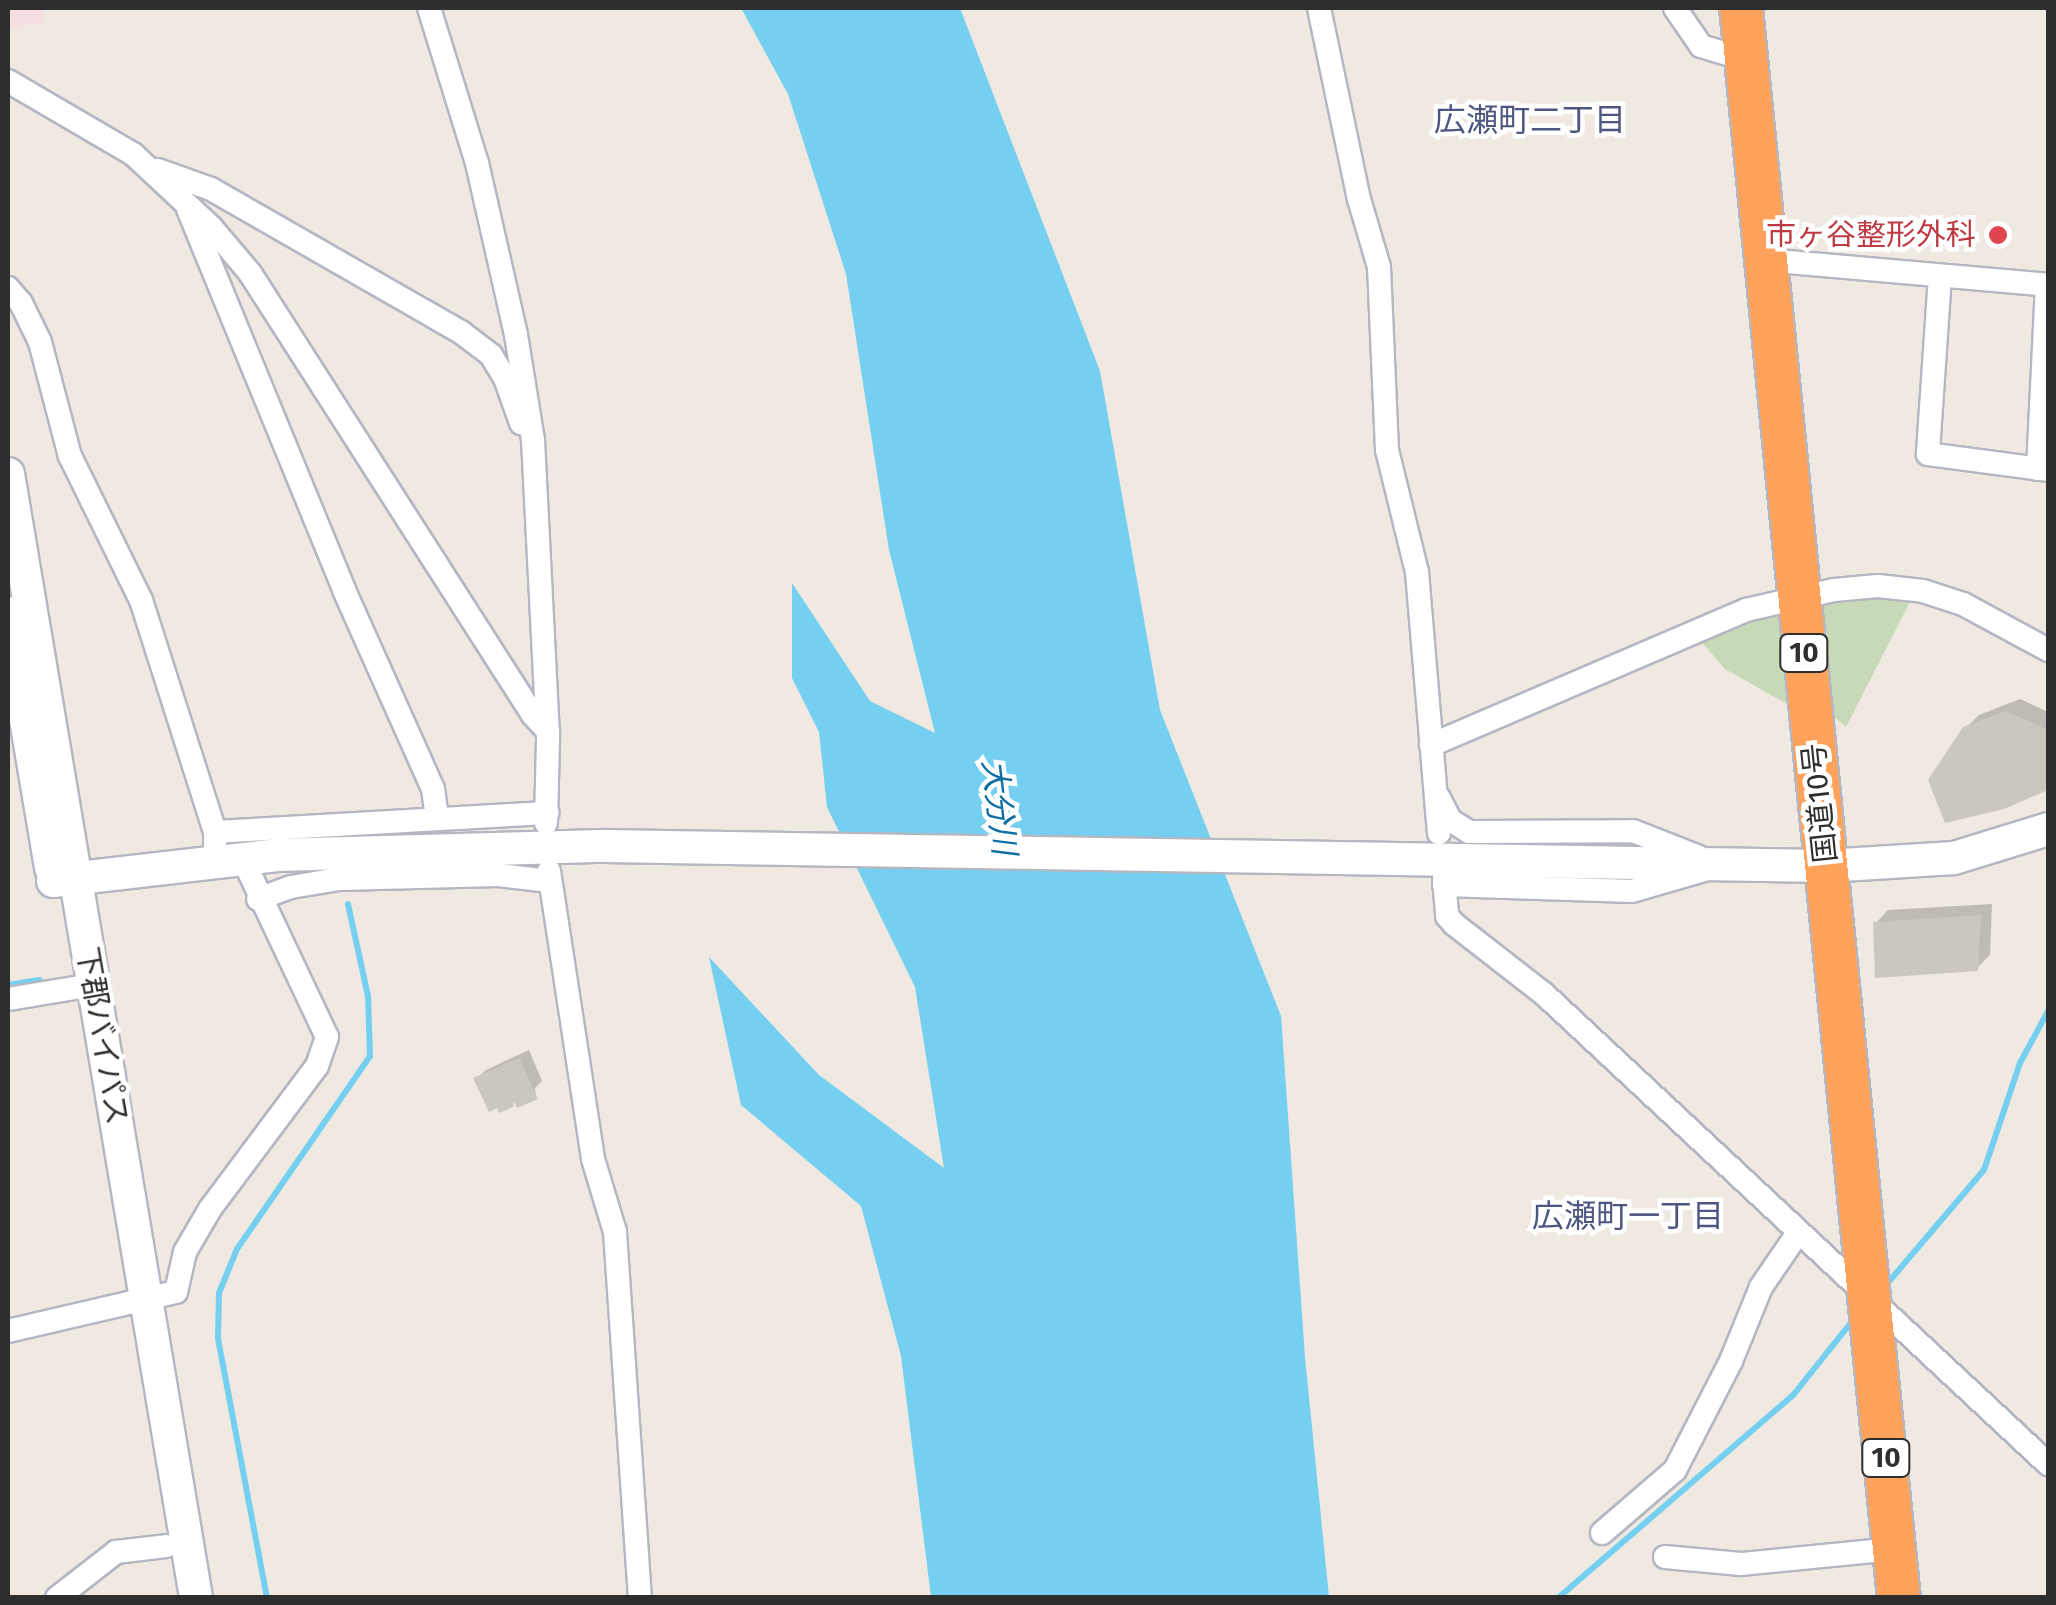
<!DOCTYPE html>
<meta charset="utf-8">
<style>
body{margin:0}
#map{position:relative;width:2056px;height:1605px;overflow:hidden;background:#efe9e1;font-family:"Fira Sans","Noto Sans JP",sans-serif}
div>[style]{position:absolute}
.medical>*{inset:0;background:#f5dfe0}
.cemetery>*{inset:0;background:#c8d9b8}
.water>*{inset:0;background:#75cff0}
.shadow>*{inset:0;background:#0003}
.stream>*{height:6px;margin:-3px;padding:0 3px;transform-origin:3px;border-radius:3px;background:#75cff0}
.building>*{inset:0;background:#cbc7bf}
.roads{filter:drop-shadow(2px 0 #b4b7c1) drop-shadow(-2px 0 #b4b7c1) drop-shadow(0 2px #b4b7c1) drop-shadow(0 -2px #b4b7c1)}
.street>*{height:22px;margin:-11px;padding:0 11px;transform-origin:11px;border-radius:11px;background:#fff}
.secondary>*{height:32px;margin:-16px;padding:0 16px;transform-origin:16px;border-radius:16px;background:#fff}
.highway>*{height:42px;margin:-21px;padding:0 21px;transform-origin:21px;border-radius:21px;background:#ffa35c}
.dots>*{width:28px;height:28px;translate:-50% -50%;box-sizing:border-box;border:5px solid #fff;border-radius:50%}
span{translate:-50% -50%;white-space:nowrap;text-align:center;line-height:1.15;-webkit-text-stroke:9px #fff;paint-order:stroke}
.shield-label span{padding:2px 8px;background:#fff;border:2px solid;border-radius:8px;-webkit-text-stroke-width:0}
.shield-label{font-size:28px;color:#2e2e2e;font-weight:700}
.health-label{font-size:30px;color:#be3a42}
.right{translate:-100% -50%;text-align:right}
.street-label{font-size:30px;color:#2e2e2e}
.neighbourhood-label{font-size:32px;color:#4d5680}
.water-label{font-size:32px;color:#0d6fa3;font-style:italic}
.frame{position:absolute;inset:0;border:10px solid #2e2e2e;pointer-events:none}
</style>
<div id="map">
<div class="medical">
<div style="clip-path:polygon(8px 8px,42px 8px,44px 22px,8px 29px)"></div>
</div>
<div class="cemetery">
<div style="clip-path:polygon(1913px 596px,1846px 727px,1832px 715px,1822px 598px)"></div>
<div style="clip-path:polygon(1779px 610px,1790px 702px,1787px 704px,1725px 669px,1697px 637px)"></div>
</div>
<div class="water">
<div style="clip-path:polygon(741px 8px,960px 8px,1100px 371px,1160px 710px,1281px 1016px,1305px 1357px,1329px 1597px,931px 1597px,901px 1356px,861px 1206px,741px 1105px,709px 957px,819px 1075px,944px 1168px,915px 987px,827px 807px,819px 732px,792px 678px,792px 583px,870px 701px,935px 733px,889px 550px,846px 274px,788px 94px)"></div>
</div>
<div class="shadow">
<div style="clip-path:polygon(2020px 699px,2048px 712px,2048px 783px,2003px 806px,1965px 729px,1979px 715px)"></div>
<div style="clip-path:polygon(1992px 904px,1990px 955px,1977px 968px,1876px 923px,1888px 910px)"></div>
<div style="clip-path:polygon(529px 1050px,542px 1081px,535px 1088px,536px 1097px,515px 1098px,476px 1079px,486px 1070px)"></div>
</div>
<div class="stream">
<div style="left:8px;top:985px;width:32px;rotate:-9deg"></div>
<div style="left:1886px;top:1285px;width:151px;rotate:-49.6deg"></div>
<div style="left:1984px;top:1170px;width:113px;rotate:-71.4deg"></div>
<div style="left:2020px;top:1063px;width:59px;rotate:-61.7deg"></div>
<div style="left:267px;top:1598px;width:265px;rotate:-100.7deg"></div>
<div style="left:218px;top:1338px;width:45px;rotate:-88.7deg"></div>
<div style="left:219px;top:1293px;width:48px;rotate:-67.8deg"></div>
<div style="left:237px;top:1249px;width:234px;rotate:-55.4deg"></div>
<div style="left:370px;top:1056px;width:60px;rotate:-91.9deg"></div>
<div style="left:368px;top:996px;width:94px;rotate:-102.3deg"></div>
<div style="left:1558px;top:1598px;width:312px;rotate:-40.8deg"></div>
<div style="left:1794px;top:1394px;width:95px;rotate:-51.4deg"></div>
</div>
<div class="building">
<div style="clip-path:polygon(2006px 711px,2048px 730px,2048px 790px,2004px 809px,1945px 823px,1928px 780px,1963px 727px)"></div>
<div style="clip-path:polygon(1981px 915px,1978px 971px,1875px 978px,1873px 922px)"></div>
<div style="clip-path:polygon(519px 1058px,538px 1099px,517px 1108px,514px 1101px,513px 1107px,499px 1113px,497px 1108px,489px 1112px,473px 1078px)"></div>
</div>
<div class="roads">
<div class="street">
<div style="left:429px;top:8px;width:162px;rotate:72.8deg"></div>
<div style="left:477px;top:163px;width:176px;rotate:77.2deg"></div>
<div style="left:516px;top:335px;width:106px;rotate:80.8deg"></div>
<div style="left:533px;top:440px;width:300px;rotate:87.1deg"></div>
<div style="left:548px;top:740px;width:83px;rotate:91.4deg"></div>
<div style="left:1319px;top:8px;width:195px;rotate:78.2deg"></div>
<div style="left:1359px;top:199px;width:71px;rotate:73.6deg"></div>
<div style="left:1379px;top:267px;width:183px;rotate:87.5deg"></div>
<div style="left:1387px;top:450px;width:126px;rotate:76.2deg"></div>
<div style="left:1417px;top:572px;width:262px;rotate:85.2deg"></div>
<div style="left:1675px;top:8px;width:46px;rotate:55.6deg"></div>
<div style="left:1701px;top:46px;width:48px;rotate:16.9deg"></div>
<div style="left:8px;top:81px;width:145px;rotate:30.3deg"></div>
<div style="left:133px;top:154px;width:108px;rotate:43.1deg"></div>
<div style="left:212px;top:228px;width:59px;rotate:49.8deg"></div>
<div style="left:250px;top:273px;width:525px;rotate:57.37deg"></div>
<div style="left:533px;top:715px;width:22px;rotate:47deg"></div>
<div style="left:158px;top:170px;width:56px;rotate:19.7deg"></div>
<div style="left:211px;top:189px;width:289px;rotate:29.8deg"></div>
<div style="left:462px;top:333px;width:36px;rotate:37deg"></div>
<div style="left:491px;top:355px;width:27px;rotate:59deg"></div>
<div style="left:505px;top:378px;width:48px;rotate:70.4deg"></div>
<div style="left:188px;top:209px;width:412px;rotate:67.7deg"></div>
<div style="left:344px;top:590px;width:218px;rotate:65.9deg"></div>
<div style="left:433px;top:789px;width:30px;rotate:82deg"></div>
<div style="left:1765px;top:260px;width:284px;rotate:5deg"></div>
<div style="left:1940px;top:276px;width:178px;rotate:93.9deg"></div>
<div style="left:1928px;top:454px;width:121px;rotate:7.6deg"></div>
<div style="left:8px;top:288px;width:20px;rotate:49deg"></div>
<div style="left:21px;top:303px;width:43px;rotate:64deg"></div>
<div style="left:40px;top:342px;width:118px;rotate:75.3deg"></div>
<div style="left:70px;top:456px;width:161px;rotate:63.8deg"></div>
<div style="left:141px;top:600px;width:244px;rotate:72.3deg"></div>
<div style="left:2038px;top:469px;width:184px;rotate:-87.2deg"></div>
<div style="left:1431px;top:745px;width:343px;rotate:-23.2deg"></div>
<div style="left:1746px;top:610px;width:90px;rotate:-12.8deg"></div>
<div style="left:1834px;top:590px;width:44px;rotate:-5.2deg"></div>
<div style="left:1878px;top:586px;width:45px;rotate:6.3deg"></div>
<div style="left:1923px;top:591px;width:42px;rotate:18deg"></div>
<div style="left:1963px;top:604px;width:97px;rotate:28.4deg"></div>
<div style="left:1439px;top:798px;width:25px;rotate:63deg"></div>
<div style="left:1450px;top:820px;width:22px;rotate:32deg"></div>
<div style="left:1469px;top:832px;width:164px;rotate:-0.3deg"></div>
<div style="left:1633px;top:831px;width:71px;rotate:21.5deg"></div>
<div style="left:215px;top:848px;width:16px;rotate:-90deg"></div>
<div style="left:215px;top:832px;width:333px;rotate:-3.3deg"></div>
<div style="left:549px;top:871px;width:291px;rotate:81.3deg"></div>
<div style="left:593px;top:1159px;width:76px;rotate:73.2deg"></div>
<div style="left:615px;top:1232px;width:367px;rotate:86.1deg"></div>
<div style="left:1444px;top:879px;width:37px;rotate:85deg"></div>
<div style="left:1447px;top:916px;width:11px;rotate:49deg"></div>
<div style="left:1454px;top:924px;width:114px;rotate:37.9deg"></div>
<div style="left:1544px;top:994px;width:689px;rotate:43deg"></div>
<div style="left:1444px;top:885px;width:188px;rotate:1.8deg"></div>
<div style="left:1632px;top:891px;width:78px;rotate:-16.3deg"></div>
<div style="left:258px;top:899px;width:35px;rotate:-20deg"></div>
<div style="left:291px;top:887px;width:49px;rotate:-9.5deg"></div>
<div style="left:339px;top:879px;width:159px;rotate:-1.4deg"></div>
<div style="left:498px;top:875px;width:52px;rotate:6.6deg"></div>
<div style="left:8px;top:999px;width:86px;rotate:-9.4deg"></div>
<div style="left:8px;top:1331px;width:172px;rotate:-13.1deg"></div>
<div style="left:176px;top:1292px;width:41px;rotate:-77.3deg"></div>
<div style="left:185px;top:1252px;width:50px;rotate:-59.8deg"></div>
<div style="left:210px;top:1209px;width:179px;rotate:-53.2deg"></div>
<div style="left:317px;top:1066px;width:31px;rotate:-71deg"></div>
<div style="left:327px;top:1037px;width:197px;rotate:-115.3deg"></div>
<div style="left:1602px;top:1533px;width:96px;rotate:-40.8deg"></div>
<div style="left:1675px;top:1470px;width:123px;rotate:-62.8deg"></div>
<div style="left:1731px;top:1361px;width:80px;rotate:-67.9deg"></div>
<div style="left:1761px;top:1287px;width:65px;rotate:-55.6deg"></div>
<div style="left:1665px;top:1557px;width:76px;rotate:5.3deg"></div>
<div style="left:1741px;top:1564px;width:155px;rotate:-5.6deg"></div>
<div style="left:57px;top:1598px;width:75px;rotate:-37.9deg"></div>
<div style="left:116px;top:1552px;width:50px;rotate:-6.8deg"></div>
</div>
<div class="secondary">
<div style="left:8px;top:474px;width:1140px;rotate:80.5deg"></div>
<div style="left:8px;top:613px;width:259px;rotate:80.4deg"></div>
<div style="left:53px;top:881px;width:226px;rotate:-6.6deg"></div>
<div style="left:277px;top:855px;width:327px;rotate:-1.6deg"></div>
<div style="left:604px;top:846px;width:1222px;rotate:0.94deg"></div>
<div style="left:1826px;top:866px;width:128px;rotate:-3.6deg"></div>
<div style="left:1954px;top:858px;width:98px;rotate:-17.1deg"></div>
</div>
<div class="highway">
<div style="left:1741px;top:8px;width:1598px;rotate:84.33deg"></div>
</div>
</div>
<div class="dots">
<div style="left:1998px;top:235px;background:#e0444e"></div>
</div>
<div class="shield-label">
<span style="left:1804px;top:653px">10</span>
<span style="left:1886px;top:1458px">10</span>
</div>
<div class="health-label">
<span class="right" style="left:1976px;top:235px">市ヶ谷整形外科</span>
</div>
<div class="street-label">
<span style="left:1820px;top:803px;rotate:-96deg">国道10号</span>
<span style="left:102px;top:1036px;rotate:80deg">下郡バイパス</span>
</div>
<div class="neighbourhood-label">
<span style="left:1530px;top:120px">広瀬町二丁目</span>
<span style="left:1628px;top:1216px">広瀬町一丁目</span>
</div>
<div class="water-label">
<span style="left:999px;top:807px;rotate:83deg">大分川</span>
</div>
<div class="frame"></div>
</div>
